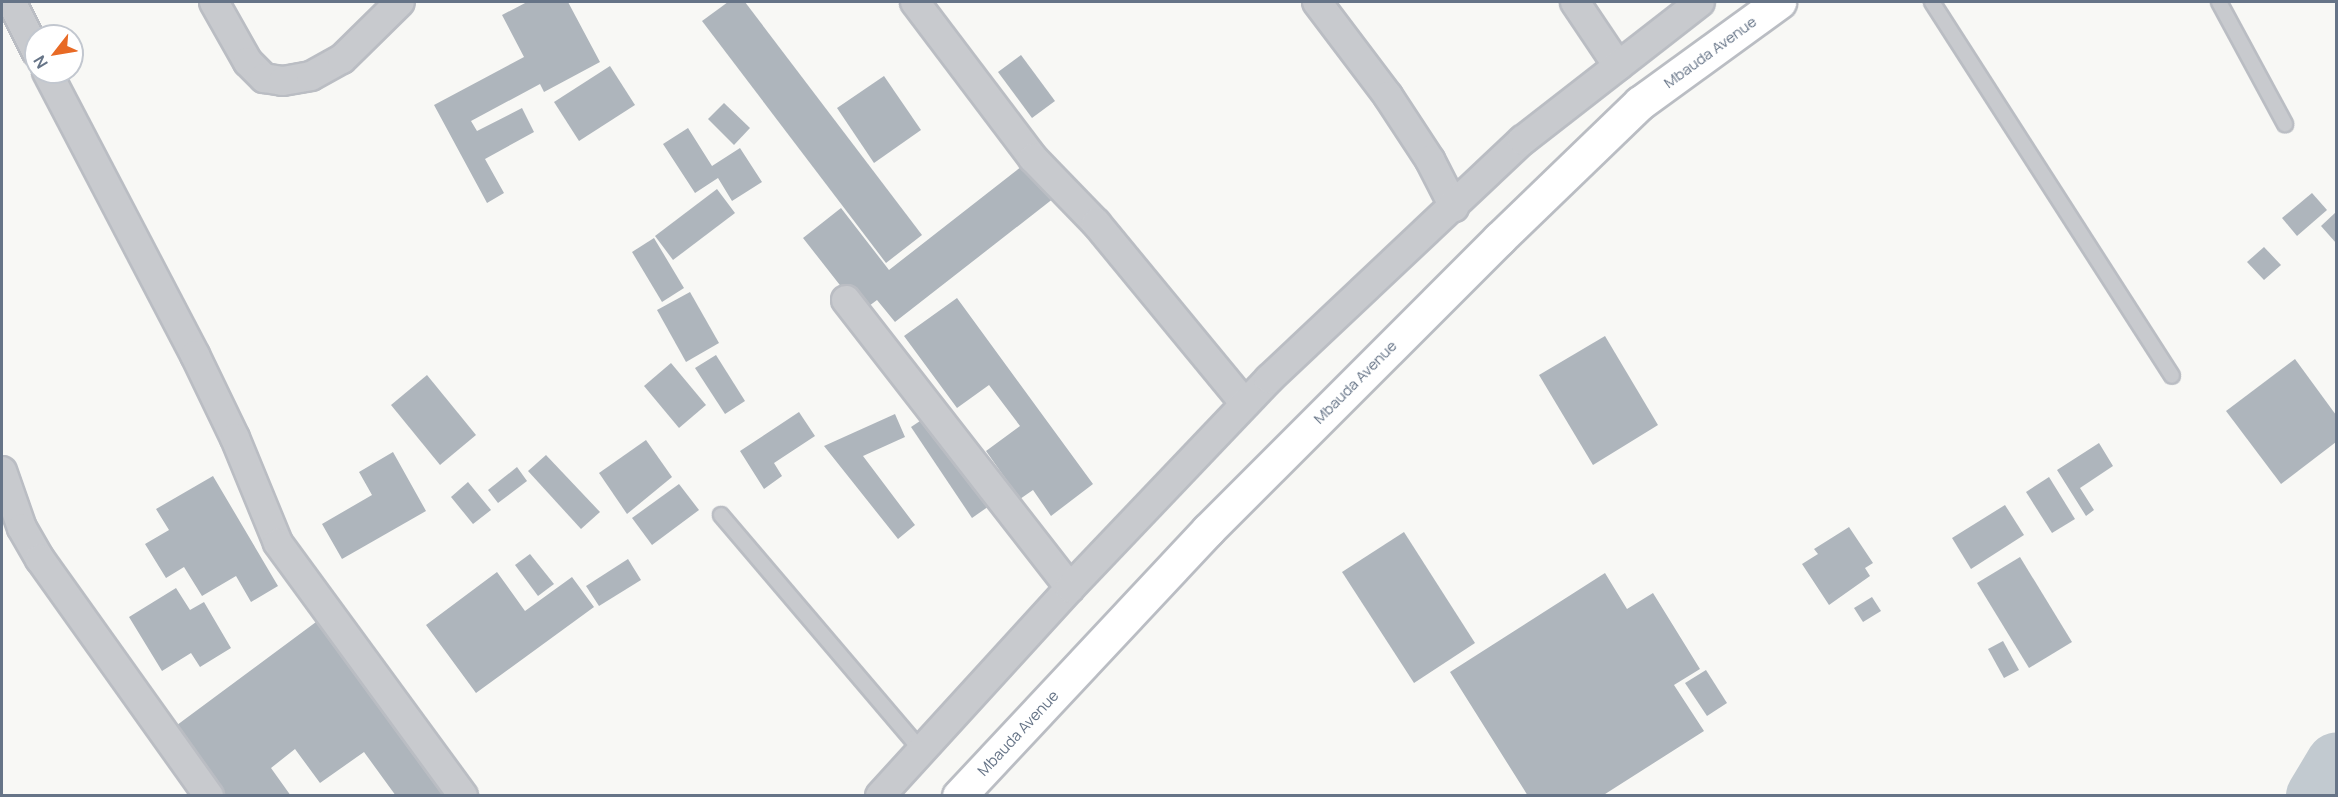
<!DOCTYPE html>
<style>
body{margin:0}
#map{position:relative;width:2338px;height:797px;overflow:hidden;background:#f8f8f5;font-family:Manrope,sans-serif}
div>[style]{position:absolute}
.river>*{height:60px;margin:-30px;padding:0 30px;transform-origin:30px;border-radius:30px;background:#c2cad0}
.building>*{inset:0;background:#aeb5bc}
.roads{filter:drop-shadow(2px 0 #babdc3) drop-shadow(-2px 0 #babdc3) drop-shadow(0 2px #babdc3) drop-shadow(0 -2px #babdc3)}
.lane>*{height:14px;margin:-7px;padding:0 7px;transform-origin:7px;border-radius:7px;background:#c8cace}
.street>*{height:28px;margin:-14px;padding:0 14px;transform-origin:14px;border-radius:14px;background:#c8cace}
.secondary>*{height:33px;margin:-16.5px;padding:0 16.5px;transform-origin:16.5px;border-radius:16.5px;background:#fff}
span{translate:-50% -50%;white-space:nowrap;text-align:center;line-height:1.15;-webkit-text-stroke:6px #fff;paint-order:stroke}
.street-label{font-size:15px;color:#667487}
.frame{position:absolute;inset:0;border:3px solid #667487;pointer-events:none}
.north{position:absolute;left:24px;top:24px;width:60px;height:60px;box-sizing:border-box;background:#fff;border:2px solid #c2c7cf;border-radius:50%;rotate:239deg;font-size:16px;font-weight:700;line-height:24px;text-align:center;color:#667487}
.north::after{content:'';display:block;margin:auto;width:21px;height:27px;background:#e86a25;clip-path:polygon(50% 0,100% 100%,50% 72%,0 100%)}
</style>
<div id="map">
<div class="river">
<div style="left:2316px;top:796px;width:39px;rotate:-59deg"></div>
</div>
<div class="building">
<div style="clip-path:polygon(527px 2px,568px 2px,600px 62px,544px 92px,540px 84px,471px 121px,477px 131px,522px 108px,534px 132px,485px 159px,504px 193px,487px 203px,434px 105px,524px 57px,502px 15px)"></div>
<div style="clip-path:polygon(728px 2px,745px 2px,922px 235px,886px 263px,702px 21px)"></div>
<div style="clip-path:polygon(1021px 55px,1055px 101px,1032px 118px,998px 72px)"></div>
<div style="clip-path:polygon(610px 66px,635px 105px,579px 141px,554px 102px)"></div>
<div style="clip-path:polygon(884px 76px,921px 130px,874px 163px,837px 108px)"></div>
<div style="clip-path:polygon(724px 103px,750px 128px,734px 145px,708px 119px)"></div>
<div style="clip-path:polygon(688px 128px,712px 166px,740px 148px,762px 182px,732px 201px,718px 178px,695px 193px,663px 144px)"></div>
<div style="clip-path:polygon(1026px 163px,1054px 198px,895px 322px,877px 300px,861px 312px,803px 238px,841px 208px,889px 270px)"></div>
<div style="clip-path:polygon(717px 189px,735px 213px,673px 260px,655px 236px)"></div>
<div style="clip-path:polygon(2312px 193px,2327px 210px,2297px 236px,2282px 218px)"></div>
<div style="clip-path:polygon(2336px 212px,2336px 243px,2321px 226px)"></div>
<div style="clip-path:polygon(654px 238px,684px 288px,662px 302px,632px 252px)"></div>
<div style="clip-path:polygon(2264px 247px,2281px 265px,2264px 280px,2247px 262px)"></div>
<div style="clip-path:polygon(690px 292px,719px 343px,686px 362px,657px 310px)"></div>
<div style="clip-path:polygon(957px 298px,1093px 484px,1051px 516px,1033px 490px,1020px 499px,986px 451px,1020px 426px,989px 385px,957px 408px,904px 336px)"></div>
<div style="clip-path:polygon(1605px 336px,1658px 425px,1593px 465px,1539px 375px)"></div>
<div style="clip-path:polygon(716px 355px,745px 401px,725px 414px,695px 368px)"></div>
<div style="clip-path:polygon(2295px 359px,2336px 415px,2336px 442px,2281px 484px,2226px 411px)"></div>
<div style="clip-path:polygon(671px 363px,706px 405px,679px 428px,644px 386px)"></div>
<div style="clip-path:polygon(427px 375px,476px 435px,440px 465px,391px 405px)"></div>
<div style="clip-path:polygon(799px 412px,815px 436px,774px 463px,782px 476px,764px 489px,740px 451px)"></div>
<div style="clip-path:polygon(932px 413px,992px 504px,972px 518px,911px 427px)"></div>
<div style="clip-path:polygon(895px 414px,905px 437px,863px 456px,915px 525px,898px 539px,824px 446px)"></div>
<div style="clip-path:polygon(646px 440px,672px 477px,627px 514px,599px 473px)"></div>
<div style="clip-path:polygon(2099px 443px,2113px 466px,2080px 488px,2094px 510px,2086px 516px,2057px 470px)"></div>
<div style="clip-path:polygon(393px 452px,426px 511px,342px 559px,322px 524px,372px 495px,359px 472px)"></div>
<div style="clip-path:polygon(546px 455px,600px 512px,581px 529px,528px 471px)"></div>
<div style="clip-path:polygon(517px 467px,527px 481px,498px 503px,488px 490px)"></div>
<div style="clip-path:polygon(213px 476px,278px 586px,251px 602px,236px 576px,202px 596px,184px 567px,166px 578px,145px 544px,169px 530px,156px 509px)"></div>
<div style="clip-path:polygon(2049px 477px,2075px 519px,2052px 533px,2026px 492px)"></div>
<div style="clip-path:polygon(468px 482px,491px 510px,473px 524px,451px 497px)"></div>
<div style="clip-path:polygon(679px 484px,699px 510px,652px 545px,632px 518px)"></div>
<div style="clip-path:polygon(2005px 505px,2024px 535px,1971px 569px,1952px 538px)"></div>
<div style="clip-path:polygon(1849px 527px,1873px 563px,1865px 568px,1870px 576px,1829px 605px,1802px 564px,1818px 554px,1814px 549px)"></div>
<div style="clip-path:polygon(1404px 532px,1475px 643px,1414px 683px,1342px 572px)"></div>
<div style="clip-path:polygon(530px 554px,554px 584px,538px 596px,515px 565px)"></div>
<div style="clip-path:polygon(2020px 557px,2072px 642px,2029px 668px,1977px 583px)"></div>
<div style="clip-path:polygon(628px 559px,641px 580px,599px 606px,586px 586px)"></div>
<div style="clip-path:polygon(497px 572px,525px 611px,572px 577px,594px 607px,476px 693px,426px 625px)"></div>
<div style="clip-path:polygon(1605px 573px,1627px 609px,1653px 593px,1700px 669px,1674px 685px,1704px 731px,1602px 796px,1528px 796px,1450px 672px)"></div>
<div style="clip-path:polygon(176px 588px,190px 610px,204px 602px,231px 648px,200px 667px,191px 653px,162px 671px,129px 617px)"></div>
<div style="clip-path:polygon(1872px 597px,1881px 611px,1863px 622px,1854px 608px)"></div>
<div style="clip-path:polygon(316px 622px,445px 796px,396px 796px,364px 752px,320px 783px,295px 749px,271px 768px,291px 796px,223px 796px,173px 728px)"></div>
<div style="clip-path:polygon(2003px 641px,2019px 670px,2004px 678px,1988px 649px)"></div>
<div style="clip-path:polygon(1706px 670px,1727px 703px,1707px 716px,1685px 683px)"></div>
</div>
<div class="roads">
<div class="lane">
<div style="left:1932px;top:2px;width:444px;rotate:57.3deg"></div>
<div style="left:2219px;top:2px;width:139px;rotate:61.6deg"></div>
<div style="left:721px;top:515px;width:310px;rotate:49.6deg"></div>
</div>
<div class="street">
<div style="left:214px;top:2px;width:69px;rotate:60.5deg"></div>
<div style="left:248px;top:62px;width:23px;rotate:45deg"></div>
<div style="left:264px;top:78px;width:19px;rotate:9deg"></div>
<div style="left:283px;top:81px;width:28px;rotate:-10deg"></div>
<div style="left:311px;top:76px;width:35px;rotate:-29deg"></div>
<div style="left:342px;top:59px;width:81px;rotate:-44.5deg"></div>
<div style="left:915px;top:2px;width:196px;rotate:52.9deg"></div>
<div style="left:1033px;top:158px;width:91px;rotate:45.9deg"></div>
<div style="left:1096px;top:223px;width:234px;rotate:50.5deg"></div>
<div style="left:1317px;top:2px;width:118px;rotate:52.9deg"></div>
<div style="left:1388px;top:96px;width:77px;rotate:56.7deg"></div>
<div style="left:1430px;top:160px;width:53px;rotate:62.9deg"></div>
<div style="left:1575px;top:2px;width:77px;rotate:56.1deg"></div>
<div style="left:12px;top:3px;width:54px;rotate:63.4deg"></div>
<div style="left:47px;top:72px;width:319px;rotate:62.4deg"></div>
<div style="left:195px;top:355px;width:92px;rotate:64.3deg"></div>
<div style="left:235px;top:438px;width:113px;rotate:67.7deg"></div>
<div style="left:278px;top:543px;width:313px;rotate:53.8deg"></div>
<div style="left:846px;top:300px;width:365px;rotate:52.1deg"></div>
<div style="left:2px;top:471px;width:60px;rotate:70.7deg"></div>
<div style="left:22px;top:528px;width:36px;rotate:60deg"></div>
<div style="left:40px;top:559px;width:291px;rotate:54.5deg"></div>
<div style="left:880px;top:796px;width:282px;rotate:-47.6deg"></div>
<div style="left:1070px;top:588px;width:289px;rotate:-46.4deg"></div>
<div style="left:1269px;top:379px;width:349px;rotate:-43.3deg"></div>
<div style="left:1523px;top:140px;width:224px;rotate:-37.9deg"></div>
</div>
<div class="secondary">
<div style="left:959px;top:796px;width:364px;rotate:-46.9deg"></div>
<div style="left:1208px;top:530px;width:412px;rotate:-45deg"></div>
<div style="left:1499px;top:239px;width:196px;rotate:-44deg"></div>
<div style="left:1640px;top:103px;width:172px;rotate:-36deg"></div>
</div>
</div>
<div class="street-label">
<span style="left:1710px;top:52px;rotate:-36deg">Mbauda Avenue</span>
<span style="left:1355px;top:382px;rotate:-45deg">Mbauda Avenue</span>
<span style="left:1018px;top:733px;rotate:-47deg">Mbauda Avenue</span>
</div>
<div class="frame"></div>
<div class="north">N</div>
</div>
